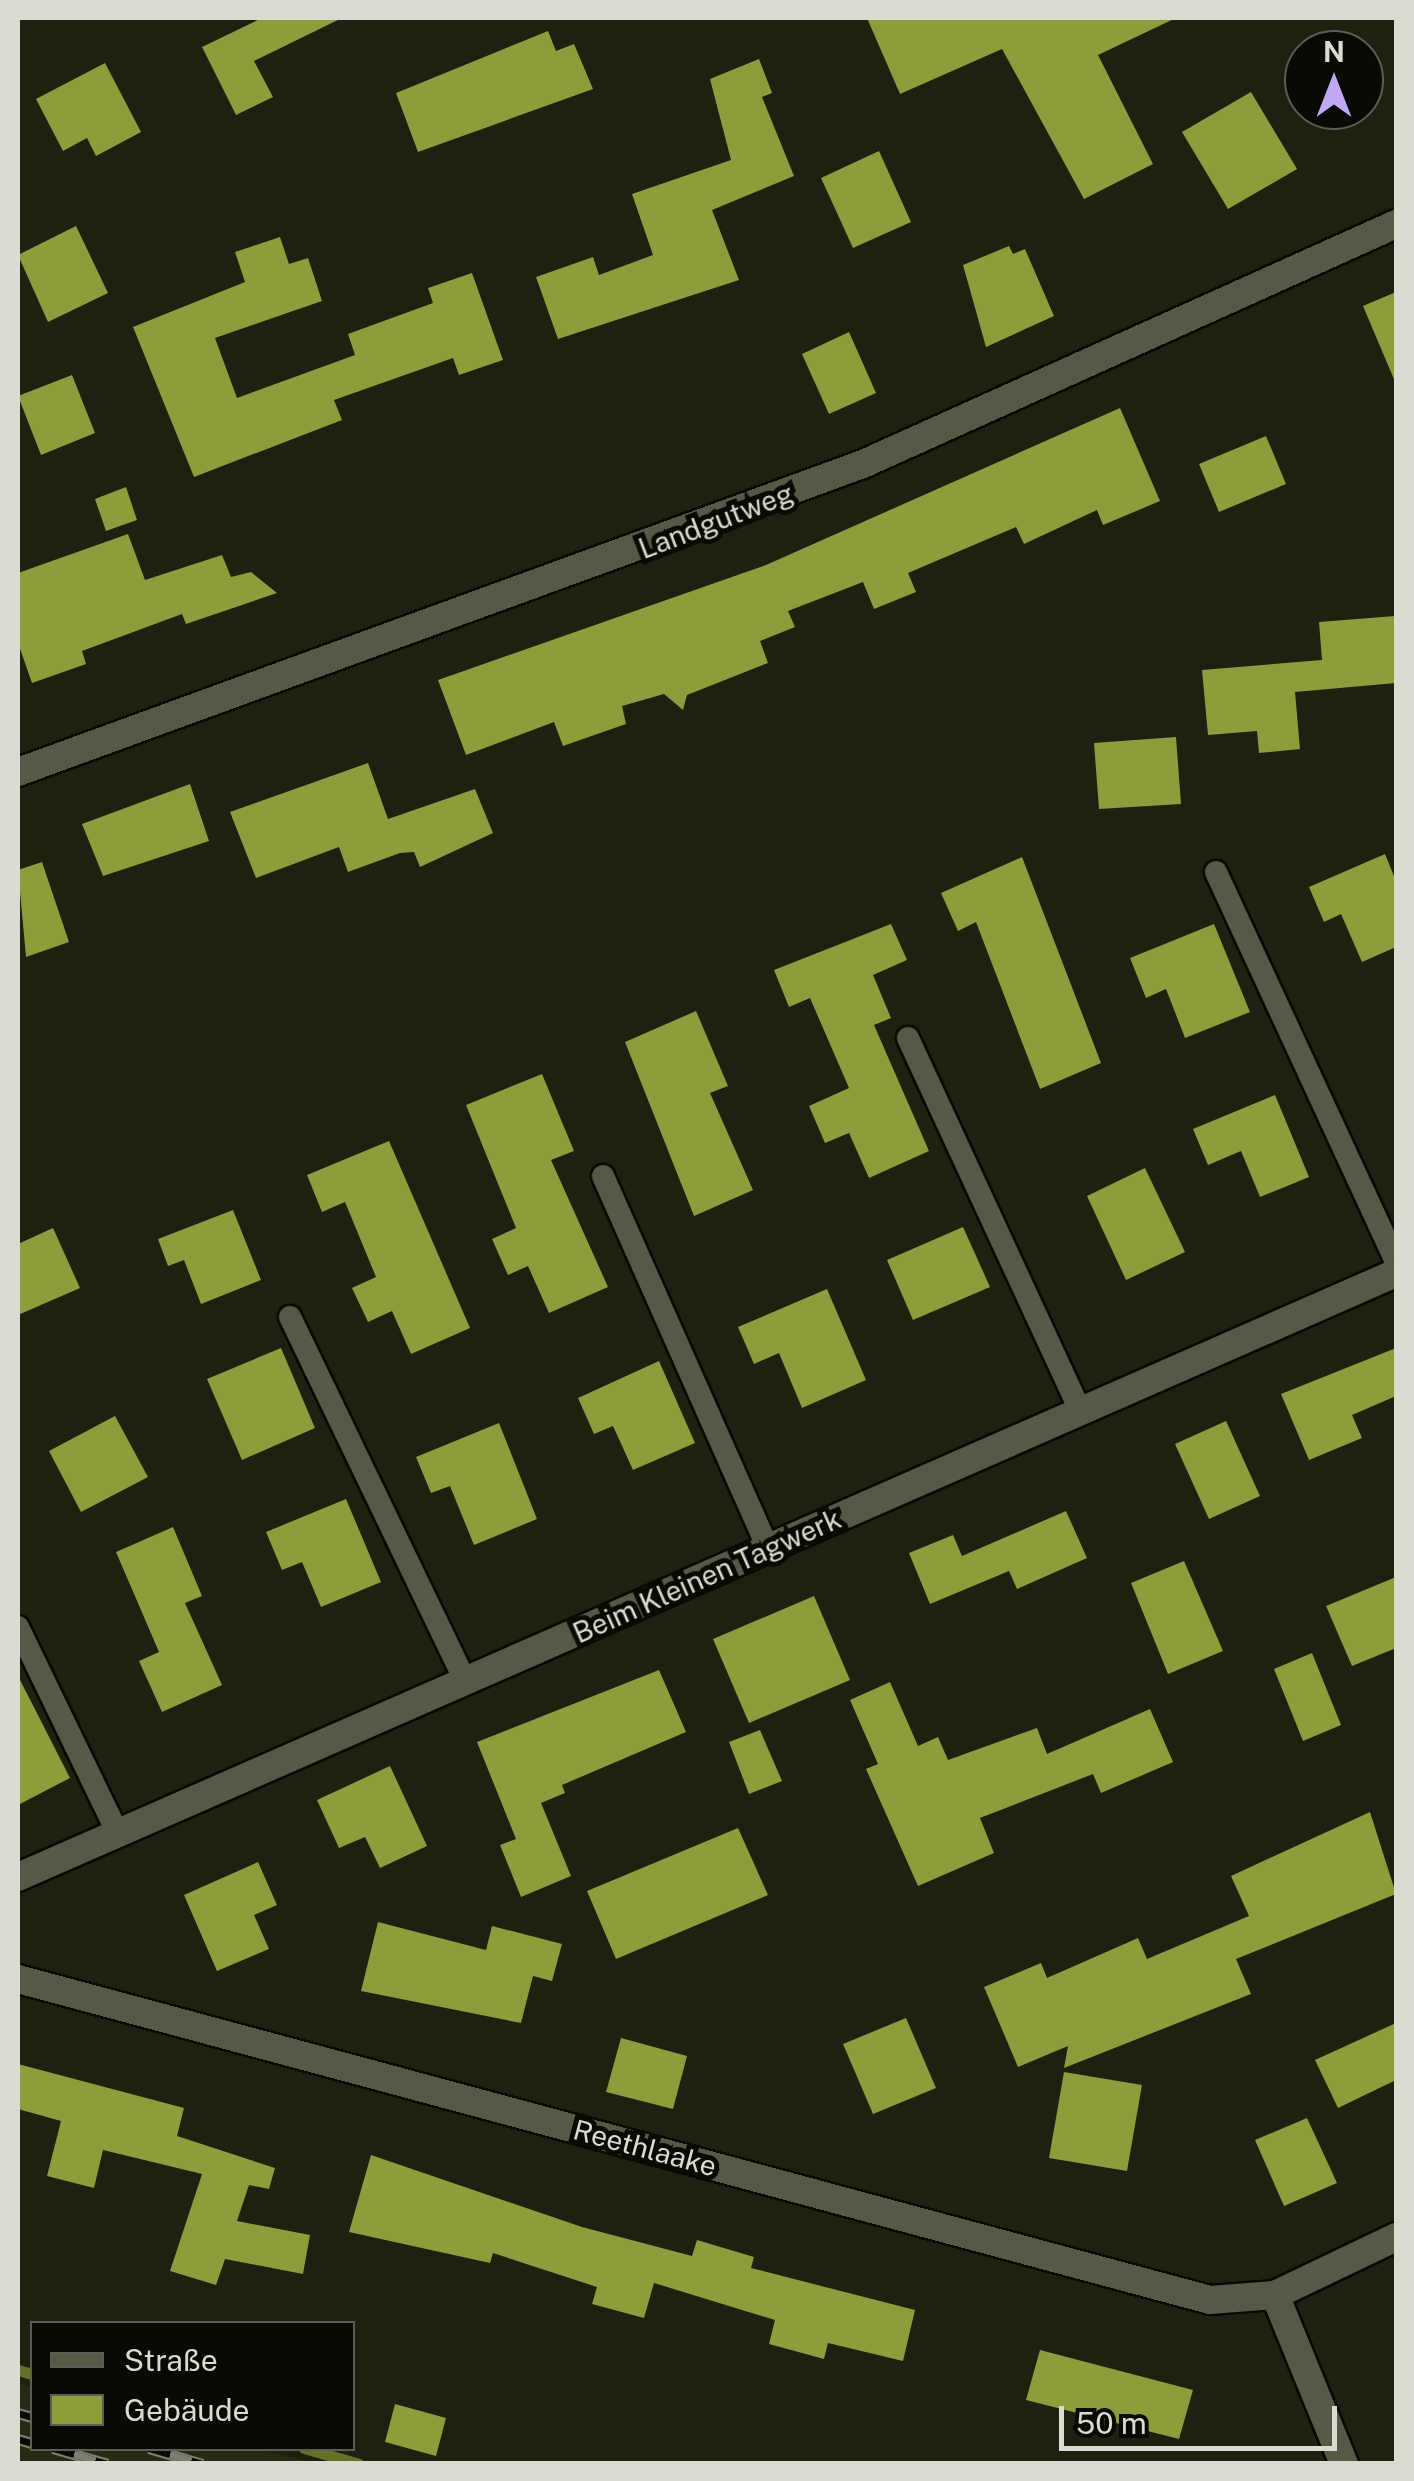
<!DOCTYPE html>
<meta charset="utf-8">
<style>
body{margin:0}
#map{position:relative;width:1414px;height:2481px;overflow:hidden;background:#1d210f;font-family:"Public Sans",sans-serif}
div>[style]{position:absolute}
.built>*{inset:0;background:#262b13}
.stream>*{height:11px;margin:-5.5px;padding:0 5.5px;transform-origin:5.5px;border-radius:5.5px;background:#657127}
.building>*{inset:0;background:#8c9d3b}
.roads{filter:drop-shadow(2px 0 #080a00) drop-shadow(-2px 0 #080a00) drop-shadow(0 2px #080a00) drop-shadow(0 -2px #080a00)}
.service>*{height:22px;margin:-11px;padding:0 11px;transform-origin:11px;border-radius:11px;background:#555a46}
.minor>*{height:28px;margin:-14px;padding:0 14px;transform-origin:14px;border-radius:14px;background:#555a46}
.rail>*{height:11px;margin-top:-5.5px;transform-origin:0;background:repeating-linear-gradient(90deg,#080a04 0 22px,#7b7e70 0 44px);box-sizing:border-box;border-block:2px solid #7b7e70}
span{translate:-50% -50%;white-space:nowrap;text-align:center;line-height:1.15;-webkit-text-stroke:10px #080a04;paint-order:stroke}
.street-label{font-size:28px;color:#dadcd1}
.frame{position:absolute;inset:0;border:20px solid #dadcd1;pointer-events:none}
.legend{position:absolute;left:30px;top:2321px;width:325px;height:130px;box-sizing:border-box;background:#080a04;border:2px solid #5c5e56;margin:0;padding:12px 18px;list-style:none;font-size:30px;color:#dadcd1}
.legend li{display:flex;align-items:center;gap:20px;height:50px}
.legend b{width:50px;border:2px solid #5c5e56}
.north{position:absolute;left:1284px;top:30px;width:100px;height:100px;box-sizing:border-box;background:#080a04;border:2px solid #5c5e56;border-radius:50%;rotate:0deg;font-size:28px;font-weight:700;line-height:40px;text-align:center;color:#dadcd1}
.north::after{content:'';display:block;margin:auto;width:35px;height:45px;background:#c0a8f4;clip-path:polygon(50% 0,100% 100%,50% 72%,0 100%)}
.scale{position:absolute;left:1059px;top:2406px;width:278px;height:45px;box-sizing:border-box;border:5px solid #dadcd1;border-top:0;padding-left:12px;font-size:30px;line-height:35px;white-space:nowrap;color:#dadcd1;-webkit-text-stroke:8px #080a04;paint-order:stroke}
</style>
<div id="map">
<div class="built">
<div style="clip-path:polygon(18px 2383px,32px 2387px,32px 2448px,258px 2449px,314px 2463px,18px 2463px)"></div>
</div>
<div class="stream">
<div style="left:18px;top:2370px;width:15px;rotate:16deg"></div>
<div style="left:304px;top:2448px;width:57px;rotate:16.2deg"></div>
</div>
<div class="building">
<div style="clip-path:polygon(262px 18px,342px 18px,254px 61px,273px 97px,236px 115px,202px 47px)"></div>
<div style="clip-path:polygon(867px 18px,1176px 18px,1098px 55px,1153px 164px,1084px 199px,1002px 49px,900px 94px)"></div>
<div style="clip-path:polygon(548px 31px,556px 51px,574px 44px,593px 89px,418px 152px,396px 93px)"></div>
<div style="clip-path:polygon(759px 59px,772px 93px,762px 97px,794px 176px,712px 210px,739px 280px,558px 339px,536px 277px,593px 257px,599px 275px,653px 255px,632px 194px,731px 160px,710px 79px)"></div>
<div style="clip-path:polygon(105px 63px,141px 132px,96px 156px,87px 138px,63px 151px,36px 99px)"></div>
<div style="clip-path:polygon(1251px 92px,1297px 169px,1228px 209px,1182px 132px)"></div>
<div style="clip-path:polygon(879px 151px,911px 222px,853px 248px,821px 178px)"></div>
<div style="clip-path:polygon(76px 226px,108px 293px,48px 322px,18px 255px)"></div>
<div style="clip-path:polygon(280px 237px,289px 264px,308px 258px,322px 301px,215px 338px,237px 398px,355px 355px,348px 334px,433px 303px,428px 288px,472px 273px,503px 360px,459px 375px,453px 358px,334px 400px,342px 420px,194px 477px,133px 327px,245px 282px,235px 252px)"></div>
<div style="clip-path:polygon(1009px 246px,1013px 254px,1025px 249px,1054px 316px,986px 347px,963px 265px)"></div>
<div style="clip-path:polygon(1396px 292px,1396px 384px,1363px 306px)"></div>
<div style="clip-path:polygon(849px 332px,876px 393px,829px 414px,802px 354px)"></div>
<div style="clip-path:polygon(72px 375px,95px 433px,41px 455px,18px 396px)"></div>
<div style="clip-path:polygon(1120px 408px,1160px 501px,1103px 525px,1097px 510px,1024px 544px,1016px 527px,908px 573px,916px 592px,874px 609px,863px 582px,788px 611px,795px 627px,760px 641px,768px 663px,687px 695px,683px 710px,664px 694px,622px 706px,626px 724px,563px 746px,554px 722px,466px 755px,438px 680px,766px 565px)"></div>
<div style="clip-path:polygon(1266px 436px,1286px 484px,1219px 512px,1199px 464px)"></div>
<div style="clip-path:polygon(126px 487px,137px 520px,106px 531px,95px 499px)"></div>
<div style="clip-path:polygon(128px 534px,145px 580px,222px 555px,231px 577px,251px 572px,277px 593px,186px 624px,182px 614px,82px 651px,86px 664px,32px 683px,18px 643px,18px 573px)"></div>
<div style="clip-path:polygon(1395px 616px,1396px 683px,1295px 692px,1300px 749px,1259px 753px,1257px 731px,1208px 735px,1202px 670px,1322px 660px,1319px 622px)"></div>
<div style="clip-path:polygon(1176px 737px,1181px 804px,1099px 809px,1094px 743px)"></div>
<div style="clip-path:polygon(368px 763px,388px 819px,475px 789px,493px 833px,420px 867px,414px 852px,400px 853px,348px 872px,339px 847px,256px 878px,230px 812px)"></div>
<div style="clip-path:polygon(190px 784px,209px 841px,103px 876px,82px 824px)"></div>
<div style="clip-path:polygon(1385px 854px,1396px 881px,1396px 947px,1362px 962px,1341px 914px,1324px 922px,1309px 887px)"></div>
<div style="clip-path:polygon(1022px 857px,1101px 1063px,1040px 1089px,976px 922px,958px 931px,941px 893px)"></div>
<div style="clip-path:polygon(42px 862px,69px 942px,26px 957px,18px 870px)"></div>
<div style="clip-path:polygon(891px 924px,907px 960px,873px 975px,891px 1018px,874px 1025px,929px 1151px,869px 1178px,849px 1133px,825px 1143px,809px 1106px,849px 1088px,810px 998px,789px 1007px,774px 970px)"></div>
<div style="clip-path:polygon(1214px 924px,1250px 1012px,1185px 1038px,1166px 989px,1146px 998px,1130px 958px)"></div>
<div style="clip-path:polygon(696px 1011px,728px 1086px,710px 1093px,753px 1190px,694px 1216px,625px 1042px)"></div>
<div style="clip-path:polygon(542px 1074px,574px 1151px,551px 1160px,608px 1287px,549px 1313px,528px 1266px,508px 1275px,492px 1239px,516px 1228px,466px 1105px)"></div>
<div style="clip-path:polygon(1275px 1095px,1309px 1177px,1260px 1197px,1241px 1151px,1208px 1165px,1193px 1129px)"></div>
<div style="clip-path:polygon(389px 1141px,470px 1328px,411px 1354px,392px 1311px,368px 1322px,352px 1288px,376px 1277px,345px 1202px,322px 1212px,307px 1175px)"></div>
<div style="clip-path:polygon(1145px 1168px,1185px 1252px,1126px 1280px,1087px 1196px)"></div>
<div style="clip-path:polygon(233px 1210px,261px 1280px,201px 1304px,184px 1260px,168px 1266px,158px 1239px)"></div>
<div style="clip-path:polygon(963px 1227px,990px 1287px,913px 1320px,887px 1260px)"></div>
<div style="clip-path:polygon(53px 1228px,80px 1288px,18px 1315px,18px 1244px)"></div>
<div style="clip-path:polygon(827px 1289px,866px 1380px,802px 1408px,779px 1353px,754px 1364px,738px 1327px)"></div>
<div style="clip-path:polygon(281px 1348px,315px 1428px,242px 1460px,207px 1379px)"></div>
<div style="clip-path:polygon(1396px 1348px,1396px 1396px,1352px 1415px,1362px 1438px,1309px 1460px,1281px 1394px)"></div>
<div style="clip-path:polygon(659px 1361px,695px 1443px,633px 1470px,613px 1426px,594px 1434px,578px 1398px)"></div>
<div style="clip-path:polygon(115px 1416px,148px 1477px,81px 1512px,49px 1451px)"></div>
<div style="clip-path:polygon(1226px 1421px,1260px 1496px,1209px 1519px,1175px 1444px)"></div>
<div style="clip-path:polygon(499px 1423px,537px 1519px,474px 1545px,450px 1486px,431px 1493px,416px 1457px)"></div>
<div style="clip-path:polygon(346px 1499px,381px 1582px,321px 1607px,302px 1562px,282px 1570px,266px 1532px)"></div>
<div style="clip-path:polygon(1066px 1511px,1087px 1558px,1017px 1589px,1009px 1571px,930px 1604px,909px 1553px,953px 1535px,962px 1556px)"></div>
<div style="clip-path:polygon(173px 1527px,202px 1596px,185px 1603px,222px 1685px,162px 1712px,139px 1661px,159px 1652px,116px 1552px)"></div>
<div style="clip-path:polygon(1184px 1561px,1223px 1651px,1168px 1674px,1131px 1583px)"></div>
<div style="clip-path:polygon(1396px 1577px,1396px 1648px,1352px 1666px,1326px 1606px)"></div>
<div style="clip-path:polygon(814px 1596px,850px 1680px,749px 1723px,713px 1639px)"></div>
<div style="clip-path:polygon(1312px 1653px,1341px 1725px,1303px 1741px,1274px 1669px)"></div>
<div style="clip-path:polygon(659px 1670px,686px 1732px,562px 1785px,565px 1793px,541px 1803px,571px 1876px,521px 1897px,500px 1845px,516px 1839px,477px 1742px)"></div>
<div style="clip-path:polygon(18px 1676px,70px 1778px,18px 1805px)"></div>
<div style="clip-path:polygon(890px 1682px,918px 1746px,938px 1737px,948px 1760px,1037px 1728px,1047px 1754px,1150px 1709px,1173px 1762px,1101px 1793px,1093px 1774px,980px 1818px,994px 1853px,918px 1886px,866px 1769px,878px 1764px,850px 1700px)"></div>
<div style="clip-path:polygon(760px 1730px,782px 1781px,749px 1794px,729px 1742px)"></div>
<div style="clip-path:polygon(390px 1766px,427px 1846px,380px 1868px,365px 1837px,339px 1848px,317px 1800px)"></div>
<div style="clip-path:polygon(1370px 1812px,1396px 1894px,1236px 1959px,1251px 1994px,1064px 2068px,1068px 2046px,1018px 2067px,984px 1987px,1041px 1963px,1047px 1978px,1138px 1938px,1147px 1959px,1249px 1916px,1231px 1876px)"></div>
<div style="clip-path:polygon(738px 1828px,768px 1895px,616px 1959px,587px 1891px)"></div>
<div style="clip-path:polygon(258px 1862px,277px 1905px,254px 1915px,269px 1949px,217px 1971px,184px 1895px)"></div>
<div style="clip-path:polygon(378px 1922px,486px 1950px,492px 1926px,562px 1944px,552px 1981px,533px 1976px,521px 2023px,361px 1991px)"></div>
<div style="clip-path:polygon(906px 2018px,936px 2088px,873px 2114px,843px 2044px)"></div>
<div style="clip-path:polygon(1396px 2023px,1396px 2080px,1338px 2108px,1315px 2060px)"></div>
<div style="clip-path:polygon(621px 2038px,687px 2056px,673px 2109px,606px 2092px)"></div>
<div style="clip-path:polygon(18px 2064px,184px 2108px,177px 2136px,275px 2168px,269px 2189px,249px 2185px,237px 2221px,310px 2235px,303px 2274px,225px 2259px,216px 2285px,170px 2271px,202px 2174px,103px 2150px,94px 2188px,47px 2176px,61px 2121px,18px 2109px)"></div>
<div style="clip-path:polygon(1064px 2072px,1142px 2085px,1127px 2171px,1049px 2158px)"></div>
<div style="clip-path:polygon(1307px 2118px,1337px 2183px,1284px 2206px,1255px 2140px)"></div>
<div style="clip-path:polygon(371px 2155px,582px 2227px,692px 2256px,697px 2240px,754px 2257px,751px 2268px,915px 2310px,903px 2361px,828px 2343px,824px 2359px,769px 2344px,775px 2320px,654px 2283px,644px 2318px,592px 2304px,597px 2287px,493px 2253px,490px 2263px,349px 2232px)"></div>
<div style="clip-path:polygon(1040px 2350px,1193px 2390px,1179px 2439px,1026px 2400px)"></div>
<div style="clip-path:polygon(395px 2404px,446px 2418px,436px 2456px,385px 2442px)"></div>
</div>
<div class="roads">
<div class="service">
<div style="left:1216px;top:872px;width:429px;rotate:65.2deg"></div>
<div style="left:908px;top:1038px;width:412px;rotate:65.2deg"></div>
<div style="left:603px;top:1176px;width:408px;rotate:66.1deg"></div>
<div style="left:290px;top:1317px;width:405px;rotate:64.3deg"></div>
<div style="left:18px;top:1627px;width:230px;rotate:64.2deg"></div>
</div>
<div class="minor">
<div style="left:18px;top:772px;width:899px;rotate:-20.03deg"></div>
<div style="left:863px;top:464px;width:585px;rotate:-24.24deg"></div>
<div style="left:18px;top:1877px;width:1505px;rotate:-23.67deg"></div>
<div style="left:18px;top:1979px;width:1234px;rotate:15.07deg"></div>
<div style="left:1210px;top:2300px;width:65px;rotate:-4.4deg"></div>
<div style="left:1344px;top:2464px;width:183px;rotate:-112.2deg"></div>
<div style="left:1275px;top:2295px;width:134px;rotate:-25.6deg"></div>
</div>
</div>
<div class="rail">
<div style="left:18px;top:2413px;width:15px;rotate:16deg"></div>
<div style="left:18px;top:2439px;width:15px;rotate:16deg"></div>
<div style="left:53px;top:2448px;width:57px;rotate:16.2deg"></div>
<div style="left:149px;top:2448px;width:56px;rotate:16.5deg"></div>
</div>
<div class="street-label">
<span style="left:716px;top:521px;rotate:-21deg">Landgutweg</span>
<span style="left:707px;top:1576px;rotate:-24deg">Beim Kleinen Tagwerk</span>
<span style="left:645px;top:2148px;rotate:15deg">Reethlaake</span>
</div>
<div class="frame"></div>
<ul class="legend">
<li><b style="height:12px;background:#555a46"></b>Straße</li>
<li><b style="height:28px;background:#8c9d3b"></b>Gebäude</li>
</ul>
<div class="north">N</div>
<div class="scale">50 m</div>
</div>
